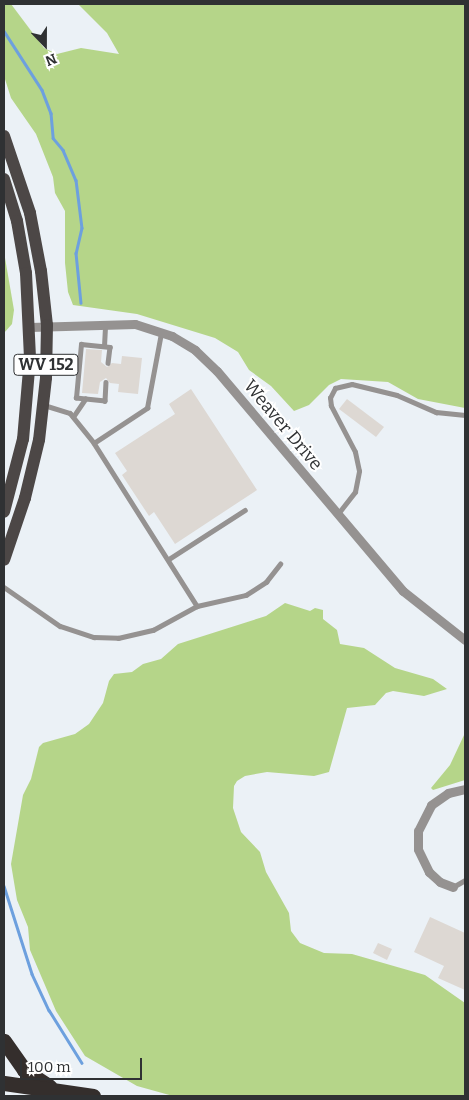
<!DOCTYPE html>
<style>
body{margin:0}
#map{position:relative;width:469px;height:1100px;overflow:hidden;background:#ebf1f6;font-family:Bitter,serif}
div>[style]{position:absolute}
.green>*{inset:0;background:#b5d589}
.stream>*{height:2.5px;margin:-1.25px;padding:0 1.25px;transform-origin:1.25px;border-radius:1.25px;background:#6da0de}
.building>*{inset:0;background:#ddd8d3}
.lane>*{height:4.5px;margin:-2.25px;padding:0 2.25px;transform-origin:2.25px;border-radius:2.25px;background:#959291}
.street>*{height:9px;margin:-4.5px;padding:0 4.5px;transform-origin:4.5px;border-radius:4.5px;background:#959291}
.primary>*{height:12px;margin:-6px;padding:0 6px;transform-origin:6px;border-radius:6px;background:#4c4746}
.highway>*{height:15px;margin:-7.5px;padding:0 7.5px;transform-origin:7.5px;border-radius:7.5px;background:#342e2c}
span{translate:-50% -50%;white-space:nowrap;text-align:center;line-height:1.15;-webkit-text-stroke:4px #fff;paint-order:stroke}
.shield-label span{padding:1px 4px;background:#fff;border:1px solid;border-radius:4px;-webkit-text-stroke-width:0}
.shield-label{font-size:16px;color:#2f3133;font-weight:700}
.street-label{font-size:18px;color:#2f3133}
.frame{position:absolute;inset:0;border:5px solid #2f3133;pointer-events:none}
.north{position:absolute;left:20px;top:20px;width:50px;height:50px;-webkit-text-stroke:4px #fff;paint-order:stroke;rotate:158deg;font-size:14px;font-weight:700;line-height:20px;text-align:center;color:#2f3133}
.north::after{content:'';display:block;margin:auto;width:18px;height:22px;background:#2f3133;clip-path:polygon(50% 0,100% 100%,50% 72%,0 100%)}
.scale{position:absolute;left:20px;top:1058px;width:122px;height:22px;box-sizing:border-box;border:2px solid #2f3133;border-top:0;padding-left:6px;font-size:15px;line-height:18px;white-space:nowrap;color:#2f3133;-webkit-text-stroke:4px #fff;paint-order:stroke}
</style>
<div id="map">
<div class="green">
<div style="clip-path:polygon(4px 4px,11px 4px,44px 48px,57px 54px,81px 48px,119px 54px,107px 33px,78px 4px,465px 4px,465px 408px,418px 399px,388px 382px,341px 379px,329px 385px,309px 405px,294px 411px,271px 386px,249px 370px,238px 352px,215px 338px,137px 314px,73px 305px,68px 292px,65px 263px,65px 211px,55px 193px,53px 177px,36px 134px,11px 98px,4px 76px)"></div>
<div style="clip-path:polygon(4px 252px,14px 310px,12px 324px,4px 333px)"></div>
<div style="clip-path:polygon(285px 603px,310px 611px,315px 608px,323px 610px,323px 619px,337px 630px,340px 644px,364px 648px,395px 668px,433px 679px,447px 689px,424px 696px,393px 691px,386px 693px,375px 705px,347px 708px,329px 772px,314px 776px,267px 772px,245px 776px,237px 781px,234px 786px,233px 808px,241px 832px,260px 852px,266px 872px,289px 913px,291px 931px,300px 943px,324px 953px,352px 954px,425px 975px,465px 1003px,465px 1096px,173px 1096px,137px 1086px,85px 1056px,56px 1011px,30px 950px,28px 927px,17px 900px,11px 864px,23px 795px,31px 779px,39px 747px,43px 743px,75px 734px,89px 724px,103px 703px,109px 681px,114px 674px,132px 672px,143px 664px,161px 659px,178px 644px,266px 616px)"></div>
<div style="clip-path:polygon(465px 733px,465px 780px,433px 790px,431px 788px,450px 765px)"></div>
</div>
<div class="stream">
<div style="left:4px;top:31px;width:70px;rotate:57.2deg"></div>
<div style="left:42px;top:90px;width:25px;rotate:69deg"></div>
<div style="left:51px;top:113px;width:25px;rotate:85deg"></div>
<div style="left:53px;top:138px;width:16px;rotate:50deg"></div>
<div style="left:63px;top:150px;width:33px;rotate:67deg"></div>
<div style="left:76px;top:180px;width:48px;rotate:82.9deg"></div>
<div style="left:82px;top:228px;width:26px;rotate:103deg"></div>
<div style="left:76px;top:253px;width:50px;rotate:84.3deg"></div>
<div style="left:4px;top:886px;width:92px;rotate:72.3deg"></div>
<div style="left:32px;top:974px;width:40px;rotate:65deg"></div>
<div style="left:49px;top:1010px;width:62px;rotate:58.1deg"></div>
</div>
<div class="building">
<div style="clip-path:polygon(86px 349px,102px 350px,101px 362px,107px 367px,112px 363px,121px 364px,122px 356px,142px 358px,138px 394px,118px 392px,119px 384px,110px 383px,106px 378px,100px 382px,98px 394px,82px 393px)"></div>
<div style="clip-path:polygon(191px 389px,257px 490px,175px 544px,154px 512px,149px 516px,122px 475px,127px 471px,115px 453px,175px 414px,169px 404px)"></div>
<div style="clip-path:polygon(347px 399px,384px 427px,376px 437px,339px 409px)"></div>
<div style="clip-path:polygon(430px 917px,465px 933px,465px 990px,438px 978px,444px 966px,414px 952px)"></div>
<div style="clip-path:polygon(378px 943px,392px 949px,387px 960px,373px 953px)"></div>
</div>
<div class="lane">
<div style="left:104px;top:346px;width:21px;rotate:-87deg"></div>
<div style="left:106px;top:382px;width:19px;rotate:93deg"></div>
<div style="left:105px;top:401px;width:29px;rotate:-174deg"></div>
<div style="left:76px;top:398px;width:54px;rotate:-84.7deg"></div>
<div style="left:81px;top:344px;width:29px;rotate:6deg"></div>
<div style="left:110px;top:347px;width:16px;rotate:97deg"></div>
<div style="left:44px;top:405px;width:27px;rotate:17deg"></div>
<div style="left:70px;top:413px;width:38px;rotate:51deg"></div>
<div style="left:94px;top:443px;width:193px;rotate:57.7deg"></div>
<div style="left:73px;top:417px;width:22px;rotate:-56deg"></div>
<div style="left:94px;top:443px;width:64px;rotate:-33.4deg"></div>
<div style="left:147px;top:408px;width:76px;rotate:-79.4deg"></div>
<div style="left:337px;top:515px;width:29px;rotate:-52deg"></div>
<div style="left:355px;top:492px;width:21px;rotate:-79deg"></div>
<div style="left:359px;top:471px;width:19px;rotate:-102deg"></div>
<div style="left:355px;top:452px;width:52px;rotate:-117.6deg"></div>
<div style="left:331px;top:406px;width:8px;rotate:-97deg"></div>
<div style="left:330px;top:398px;width:11px;rotate:-63deg"></div>
<div style="left:335px;top:388px;width:17px;rotate:-13deg"></div>
<div style="left:352px;top:384px;width:46px;rotate:13.7deg"></div>
<div style="left:397px;top:395px;width:43px;rotate:23.6deg"></div>
<div style="left:436px;top:412px;width:29px;rotate:6deg"></div>
<div style="left:169px;top:559px;width:90px;rotate:-32.8deg"></div>
<div style="left:4px;top:587px;width:68px;rotate:34.9deg"></div>
<div style="left:60px;top:626px;width:36px;rotate:18deg"></div>
<div style="left:94px;top:637px;width:24px;rotate:2deg"></div>
<div style="left:118px;top:638px;width:36px;rotate:-13deg"></div>
<div style="left:153px;top:630px;width:50px;rotate:-28.6deg"></div>
<div style="left:197px;top:606px;width:50px;rotate:-12.7deg"></div>
<div style="left:246px;top:595px;width:24px;rotate:-33deg"></div>
<div style="left:266px;top:582px;width:23px;rotate:-52deg"></div>
<div style="left:453px;top:887px;width:14px;rotate:-30deg"></div>
</div>
<div class="street">
<div style="left:30px;top:327px;width:105px;rotate:-1.6deg"></div>
<div style="left:135px;top:324px;width:39px;rotate:18deg"></div>
<div style="left:172px;top:336px;width:27px;rotate:31deg"></div>
<div style="left:195px;top:350px;width:30px;rotate:44deg"></div>
<div style="left:217px;top:371px;width:288px;rotate:49.8deg"></div>
<div style="left:403px;top:591px;width:79px;rotate:38.3deg"></div>
<div style="left:453px;top:887px;width:14px;rotate:-159deg"></div>
<div style="left:440px;top:882px;width:15px;rotate:-138deg"></div>
<div style="left:429px;top:872px;width:25px;rotate:-116deg"></div>
<div style="left:418px;top:849px;width:18px;rotate:-90deg"></div>
<div style="left:418px;top:831px;width:29px;rotate:-63deg"></div>
<div style="left:431px;top:805px;width:21px;rotate:-35deg"></div>
<div style="left:448px;top:793px;width:17px;rotate:-13deg"></div>
</div>
<div class="primary">
<div style="left:4px;top:136px;width:81px;rotate:71.3deg"></div>
<div style="left:30px;top:213px;width:59px;rotate:79.3deg"></div>
<div style="left:41px;top:271px;width:54px;rotate:83.7deg"></div>
<div style="left:47px;top:325px;width:53px;rotate:91.1deg"></div>
<div style="left:46px;top:378px;width:62px;rotate:96.4deg"></div>
<div style="left:39px;top:440px;width:60px;rotate:103.6deg"></div>
<div style="left:25px;top:498px;width:65px;rotate:108.7deg"></div>
<div style="left:4px;top:179px;width:44px;rotate:72.8deg"></div>
<div style="left:17px;top:221px;width:53px;rotate:80.2deg"></div>
<div style="left:26px;top:273px;width:85px;rotate:87.3deg"></div>
<div style="left:30px;top:358px;width:81px;rotate:94.9deg"></div>
<div style="left:23px;top:439px;width:75px;rotate:104.6deg"></div>
</div>
<div class="highway">
<div style="left:4px;top:1041px;width:35px;rotate:55deg"></div>
<div style="left:24px;top:1070px;width:30px;rotate:33deg"></div>
<div style="left:4px;top:1083px;width:90px;rotate:8.3deg"></div>
</div>
<div class="shield-label">
<span style="left:46px;top:365px">WV 152</span>
</div>
<div class="street-label">
<span style="left:283px;top:425px;rotate:50deg">Weaver Drive</span>
</div>
<div class="frame"></div>
<div class="north">N</div>
<div class="scale">100 m</div>
</div>
